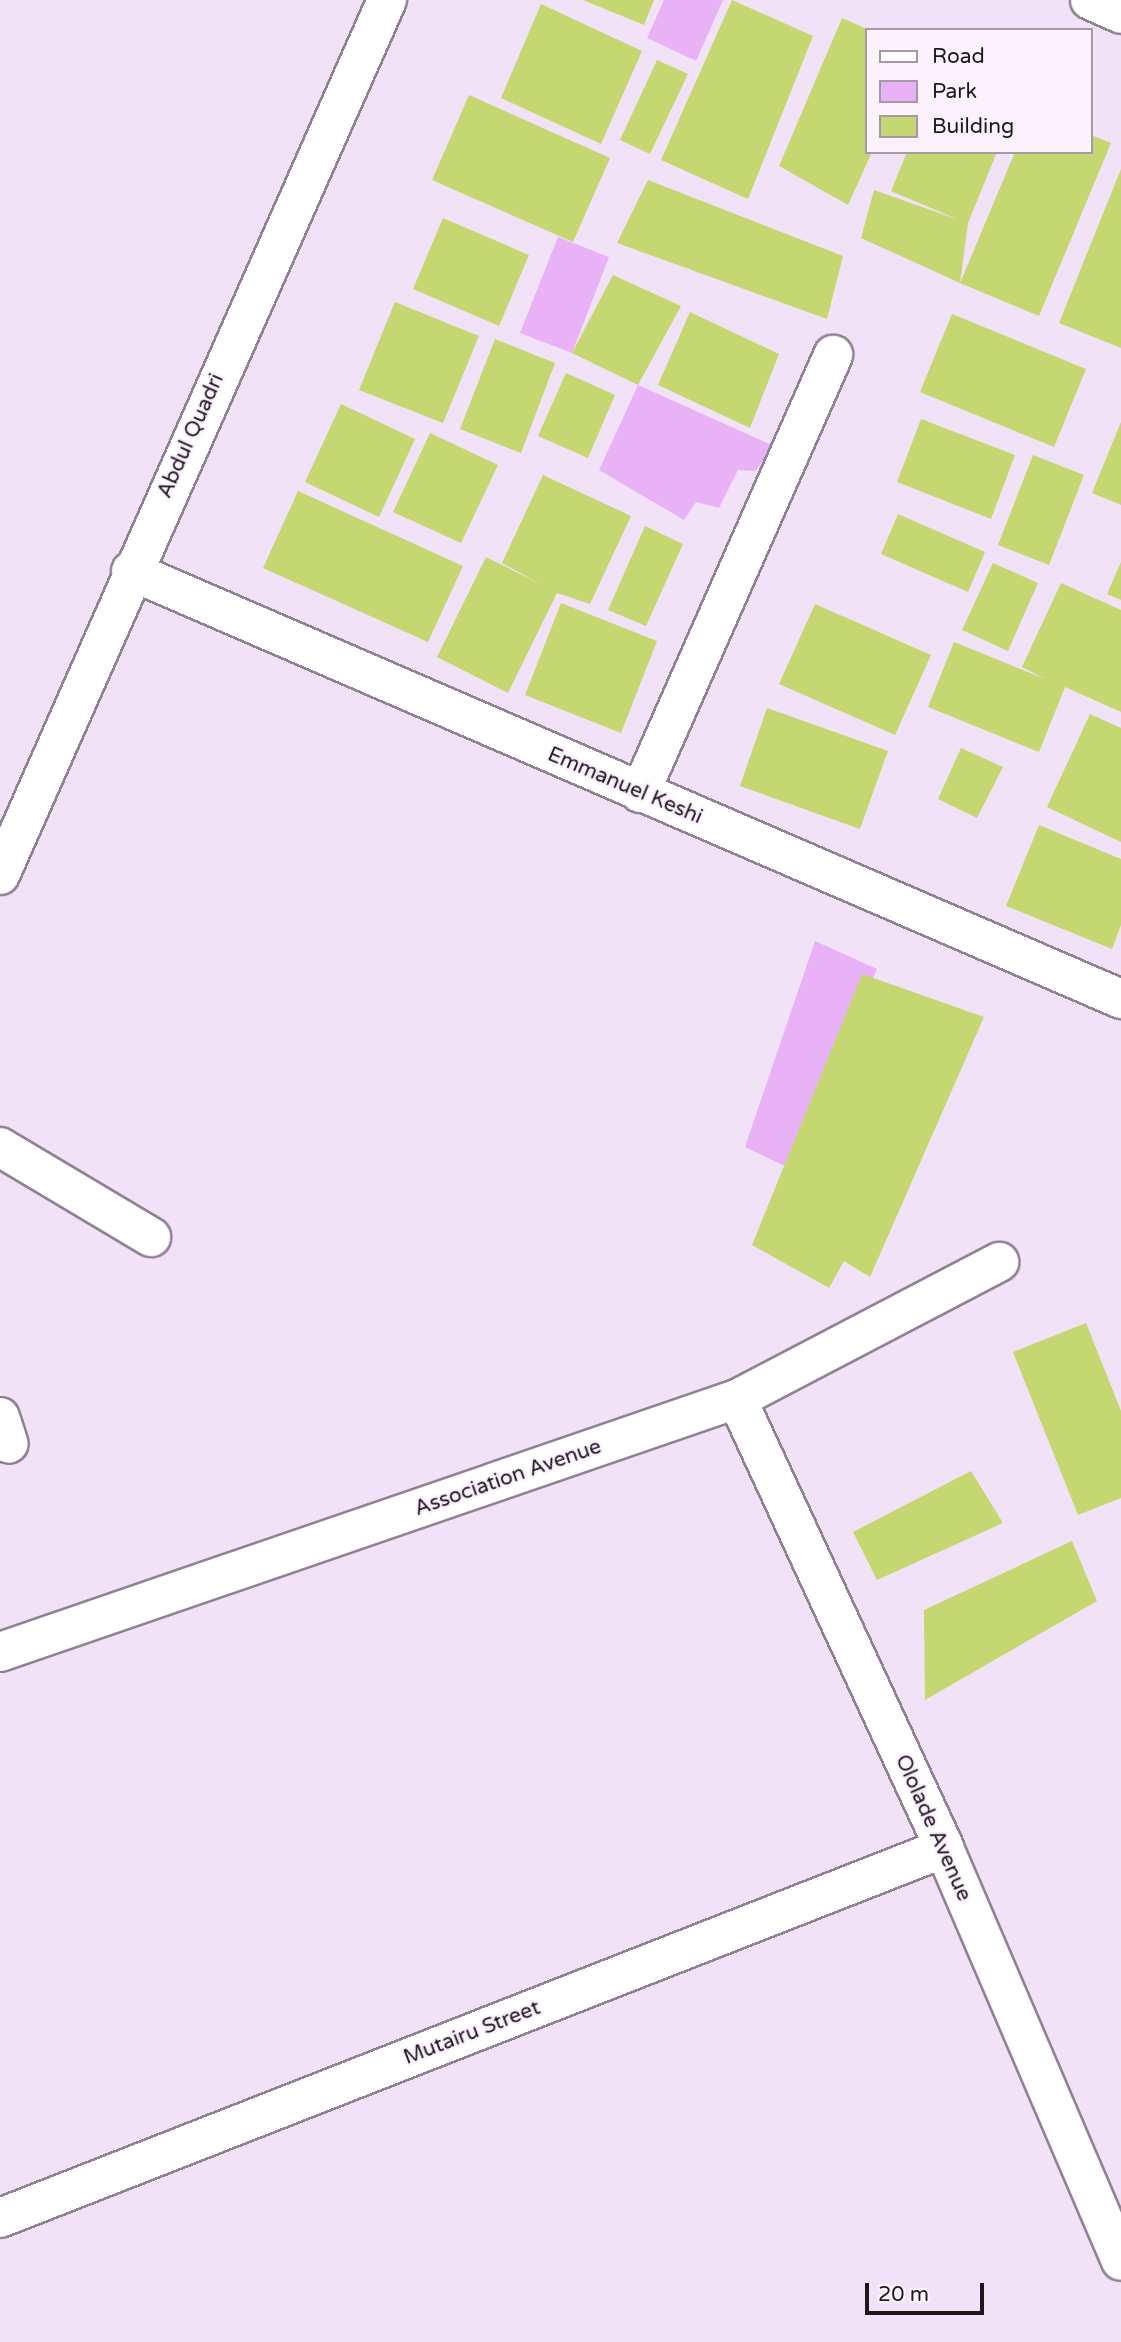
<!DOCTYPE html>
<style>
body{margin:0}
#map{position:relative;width:1121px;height:2342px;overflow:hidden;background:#f2e2f7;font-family:"Varela Round",sans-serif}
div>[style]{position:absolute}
.green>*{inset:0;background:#e9b2f7}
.building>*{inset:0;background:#c4d771}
.roads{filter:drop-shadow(2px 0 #908294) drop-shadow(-2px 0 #908294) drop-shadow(0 2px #908294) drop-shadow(0 -2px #908294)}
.minor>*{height:38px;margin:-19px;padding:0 19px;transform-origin:19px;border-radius:19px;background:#fff}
span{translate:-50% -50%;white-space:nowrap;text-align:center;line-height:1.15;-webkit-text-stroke:5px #fcf2fe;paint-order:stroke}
.street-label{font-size:21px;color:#1c161d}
.legend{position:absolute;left:865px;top:28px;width:228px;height:126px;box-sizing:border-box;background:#fcf2fe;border:2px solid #a29aa4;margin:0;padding:9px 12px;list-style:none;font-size:21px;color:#1c161d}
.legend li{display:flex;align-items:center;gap:14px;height:35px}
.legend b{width:35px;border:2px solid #a29aa4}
.scale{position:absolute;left:865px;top:2283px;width:119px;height:32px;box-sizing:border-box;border:4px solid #1c161d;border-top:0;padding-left:9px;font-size:21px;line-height:24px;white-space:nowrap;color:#1c161d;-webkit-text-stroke:5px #fcf2fe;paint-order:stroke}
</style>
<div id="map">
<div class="green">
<div style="clip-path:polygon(664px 0,723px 0,696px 61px,647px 38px)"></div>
<div style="clip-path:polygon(558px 237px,609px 257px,572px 353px,520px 333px)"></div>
<div style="clip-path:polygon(638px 385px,774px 446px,755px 471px,738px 470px,719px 508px,696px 502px,684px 520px,599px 470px)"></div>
<div style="clip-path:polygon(815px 941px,877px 969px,793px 1170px,745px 1147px)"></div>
</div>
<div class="building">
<div style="clip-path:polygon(583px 0,654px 0,644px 25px)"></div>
<div style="clip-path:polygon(732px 0,813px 36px,748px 199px,661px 160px)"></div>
<div style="clip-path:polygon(541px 4px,642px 51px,601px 144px,501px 98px)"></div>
<div style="clip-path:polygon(842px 18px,867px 29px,867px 152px,872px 152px,848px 205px,779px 166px)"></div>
<div style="clip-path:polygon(657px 60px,688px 74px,650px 154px,620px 140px)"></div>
<div style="clip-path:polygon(469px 95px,610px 158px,573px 242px,432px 180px)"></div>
<div style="clip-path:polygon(1091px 135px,1111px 143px,1039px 316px,960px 283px,861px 238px,874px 190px,959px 220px,891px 191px,907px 152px,997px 152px,968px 223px,960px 283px,1015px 152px,1091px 152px)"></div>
<div style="clip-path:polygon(1121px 169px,1121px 348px,1059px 323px)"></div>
<div style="clip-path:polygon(648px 180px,843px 256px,827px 319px,617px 243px)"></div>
<div style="clip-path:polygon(443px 218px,529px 255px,499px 326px,413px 289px)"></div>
<div style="clip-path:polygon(613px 275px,681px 306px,638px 385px,572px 353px)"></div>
<div style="clip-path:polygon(395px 302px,479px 336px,443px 423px,359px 390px)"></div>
<div style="clip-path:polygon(690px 312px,779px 354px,750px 428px,658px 385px)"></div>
<div style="clip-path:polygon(952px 314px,1086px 369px,1054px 447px,920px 392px)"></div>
<div style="clip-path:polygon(495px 339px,555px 363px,521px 453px,460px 429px)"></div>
<div style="clip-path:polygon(566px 373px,615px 395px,588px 458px,538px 436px)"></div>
<div style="clip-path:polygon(341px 404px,415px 439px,379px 517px,305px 482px)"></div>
<div style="clip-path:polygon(921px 419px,1015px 455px,991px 519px,897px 482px)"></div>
<div style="clip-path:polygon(1121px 422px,1121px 505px,1092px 493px)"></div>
<div style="clip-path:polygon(430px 433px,498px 465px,461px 543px,393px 512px)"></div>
<div style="clip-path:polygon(1033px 455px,1084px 475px,1049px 565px,998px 545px)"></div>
<div style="clip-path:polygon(543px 475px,631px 516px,590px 604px,557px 593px,508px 693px,437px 657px,486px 557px,542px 585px,502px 563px)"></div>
<div style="clip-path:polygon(298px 491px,463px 566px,428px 642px,263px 568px)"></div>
<div style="clip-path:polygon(898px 514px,985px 552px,968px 592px,881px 554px)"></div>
<div style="clip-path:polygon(645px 526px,683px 544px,646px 626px,608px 610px)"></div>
<div style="clip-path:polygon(1121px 562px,1121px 600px,1107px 594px)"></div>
<div style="clip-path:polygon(993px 563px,1038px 583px,1008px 651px,962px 630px)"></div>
<div style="clip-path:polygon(1061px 583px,1121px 610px,1121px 712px,1065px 687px,1039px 752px,928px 707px,954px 642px,1045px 679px,1022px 667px)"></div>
<div style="clip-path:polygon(561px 603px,657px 641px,621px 733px,525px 695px)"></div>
<div style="clip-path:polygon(815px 604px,931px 655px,895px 735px,779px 684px)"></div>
<div style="clip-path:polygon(767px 708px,888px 751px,860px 829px,740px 786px)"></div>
<div style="clip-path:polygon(1090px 714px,1121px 728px,1121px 842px,1047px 807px)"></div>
<div style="clip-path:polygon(961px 748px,1003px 767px,977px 818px,938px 799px)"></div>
<div style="clip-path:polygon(1039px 825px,1121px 859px,1121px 925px,1112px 949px,1006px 906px)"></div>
<div style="clip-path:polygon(862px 974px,984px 1017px,870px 1277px,844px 1261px,829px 1288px,752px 1245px)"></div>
<div style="clip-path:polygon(1086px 1323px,1121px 1411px,1121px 1498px,1078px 1515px,1013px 1352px)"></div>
<div style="clip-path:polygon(971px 1471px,1003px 1523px,877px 1580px,853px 1532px)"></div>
<div style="clip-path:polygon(1072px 1541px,1097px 1601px,925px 1700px,924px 1610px)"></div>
</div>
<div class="roads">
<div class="minor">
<div style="left:1090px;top:0;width:34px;rotate:24deg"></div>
<div style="left:131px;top:571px;width:1079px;rotate:23.38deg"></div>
<div style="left:640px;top:793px;width:479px;rotate:-66.2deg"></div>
<div style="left:0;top:875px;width:957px;rotate:-66.14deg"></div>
<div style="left:0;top:1147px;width:176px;rotate:30.8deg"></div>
<div style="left:737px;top:1399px;width:494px;rotate:65.2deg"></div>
<div style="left:944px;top:1848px;width:449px;rotate:66.8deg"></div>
<div style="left:0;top:1417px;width:28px;rotate:72deg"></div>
<div style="left:0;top:1652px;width:779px;rotate:-18.95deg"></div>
<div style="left:737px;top:1399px;width:296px;rotate:-27.6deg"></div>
<div style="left:0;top:2218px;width:1014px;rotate:-21.4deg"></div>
</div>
</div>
<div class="street-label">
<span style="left:191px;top:436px;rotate:-66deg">Abdul Quadri</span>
<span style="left:625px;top:786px;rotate:23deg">Emmanuel Keshi</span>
<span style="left:508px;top:1478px;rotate:-19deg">Association Avenue</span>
<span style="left:933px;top:1828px;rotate:66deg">Ololade Avenue</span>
<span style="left:472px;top:2033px;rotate:-21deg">Mutairu Street</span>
</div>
<ul class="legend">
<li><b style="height:9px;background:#fff"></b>Road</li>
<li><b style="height:19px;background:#e9b2f7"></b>Park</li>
<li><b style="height:19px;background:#c4d771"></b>Building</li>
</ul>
<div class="scale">20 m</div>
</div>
